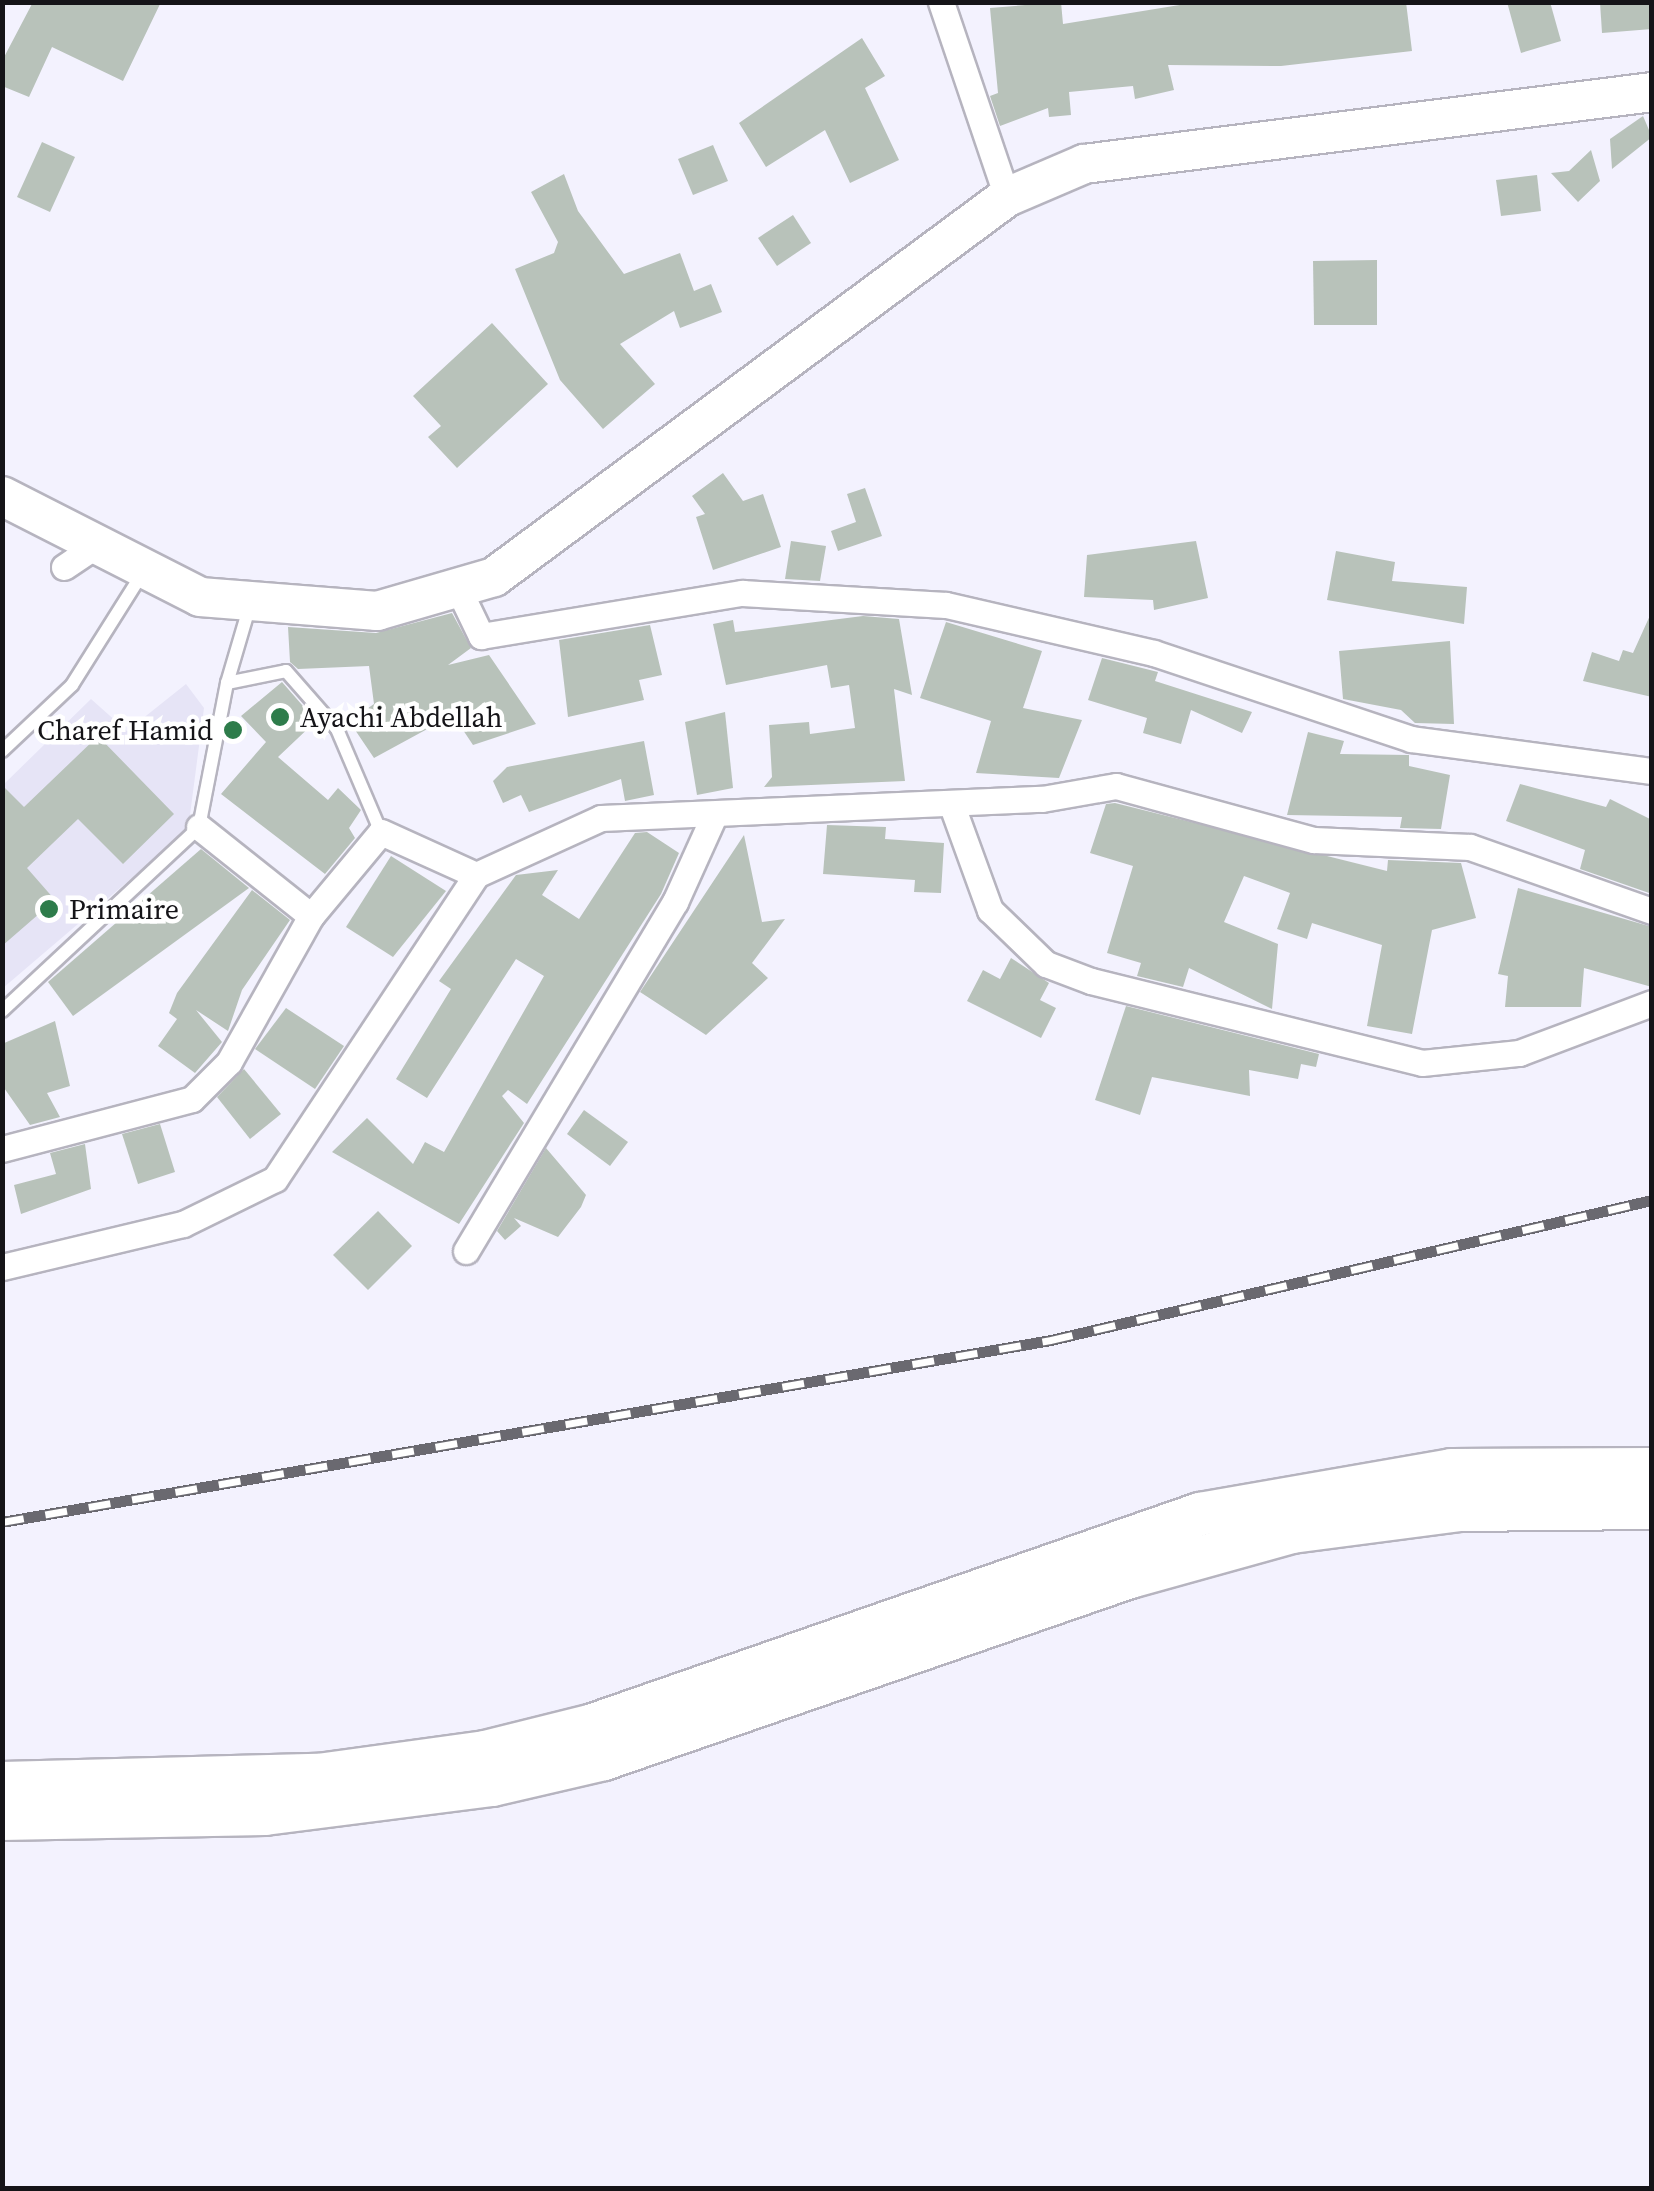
<!DOCTYPE html>
<style>
body{margin:0}
#map{position:relative;width:1654px;height:2191px;overflow:hidden;background:#f3f2fe;font-family:"Source Serif 4",serif}
div>[style]{position:absolute}
.built>*{inset:0;background:#e6e4f6}
.building>*{inset:0;background:#b8c2ba}
.roads{filter:drop-shadow(2px 0 #b6b4bf) drop-shadow(-2px 0 #b6b4bf) drop-shadow(0 2px #b6b4bf) drop-shadow(0 -2px #b6b4bf)}
.service>*{height:12px;margin:-6px;padding:0 6px;transform-origin:6px;border-radius:6px;background:#fff}
.minor>*{height:25px;margin:-12.5px;padding:0 12.5px;transform-origin:12.5px;border-radius:12.5px;background:#fff}
.secondary>*{height:38px;margin:-19px;padding:0 19px;transform-origin:19px;border-radius:19px;background:#fff}
.trunk>*{height:42px;margin:-21px;padding:0 21px;transform-origin:21px;border-radius:21px;background:#fff}
.rail>*{height:11px;margin-top:-5.5px;transform-origin:0;background:repeating-linear-gradient(90deg,#fff 0 22px,#6a6970 0 44px);box-sizing:border-box;border-block:2px solid #6a6970}
.dots>*{width:28px;height:28px;translate:-50% -50%;box-sizing:border-box;border:5px solid #fff;border-radius:50%}
span{translate:-50% -50%;white-space:nowrap;text-align:center;line-height:1.15;-webkit-text-stroke:9px #fff;paint-order:stroke}
.poi-label{font-size:28px;color:#151418}
.left{translate:0 -50%;text-align:left}
.right{translate:-100% -50%;text-align:right}
.frame{position:absolute;inset:0;border:5px solid #151418;pointer-events:none}
</style>
<div id="map">
<div class="built">
<div style="clip-path:polygon(186px 684px,204px 708px,188px 830px,3px 988px,3px 785px,91px 699px,127px 731px)"></div>
</div>
<div class="building">
<div style="clip-path:polygon(33px 2px,161px 2px,123px 81px,52px 47px,29px 97px,2px 86px,2px 61px)"></div>
<div style="clip-path:polygon(1061px 2px,1063px 24px,1198px 2px,1406px 2px,1412px 51px,1281px 66px,1168px 65px,1174px 90px,1135px 99px,1133px 86px,1069px 92px,1071px 115px,1049px 117px,1048px 108px,1000px 126px,990px 96px,998px 93px,990px 8px)"></div>
<div style="clip-path:polygon(1507px 2px,1550px 2px,1561px 41px,1521px 53px)"></div>
<div style="clip-path:polygon(1600px 2px,1652px 2px,1652px 29px,1602px 33px)"></div>
<div style="clip-path:polygon(862px 38px,885px 76px,865px 88px,899px 160px,850px 183px,825px 130px,766px 167px,739px 123px)"></div>
<div style="clip-path:polygon(1643px 116px,1652px 137px,1612px 169px,1610px 139px)"></div>
<div style="clip-path:polygon(42px 142px,75px 157px,50px 212px,17px 197px)"></div>
<div style="clip-path:polygon(713px 145px,728px 181px,693px 195px,678px 159px)"></div>
<div style="clip-path:polygon(1591px 150px,1600px 181px,1578px 202px,1551px 173px,1569px 171px)"></div>
<div style="clip-path:polygon(564px 174px,578px 211px,624px 274px,680px 253px,694px 291px,711px 284px,722px 312px,680px 328px,674px 311px,620px 344px,655px 384px,603px 429px,560px 380px,515px 269px,554px 253px,558px 242px,531px 192px)"></div>
<div style="clip-path:polygon(1537px 175px,1541px 211px,1501px 216px,1496px 180px)"></div>
<div style="clip-path:polygon(793px 215px,811px 243px,777px 266px,758px 238px)"></div>
<div style="clip-path:polygon(1377px 260px,1377px 325px,1314px 325px,1313px 261px)"></div>
<div style="clip-path:polygon(492px 323px,548px 384px,457px 468px,428px 437px,441px 426px,413px 396px)"></div>
<div style="clip-path:polygon(723px 473px,743px 501px,763px 494px,781px 547px,713px 570px,696px 517px,705px 514px,692px 496px)"></div>
<div style="clip-path:polygon(865px 488px,882px 536px,838px 551px,831px 531px,856px 522px,847px 494px)"></div>
<div style="clip-path:polygon(791px 541px,826px 546px,820px 581px,785px 579px)"></div>
<div style="clip-path:polygon(1196px 541px,1208px 598px,1154px 610px,1153px 600px,1084px 597px,1087px 555px)"></div>
<div style="clip-path:polygon(1336px 551px,1395px 562px,1392px 581px,1467px 587px,1464px 624px,1327px 600px)"></div>
<div style="clip-path:polygon(1652px 611px,1652px 697px,1583px 681px,1592px 652px,1619px 661px,1623px 650px,1633px 653px)"></div>
<div style="clip-path:polygon(452px 613px,471px 648px,448px 665px,489px 655px,536px 724px,473px 745px,453px 715px,374px 758px,349px 721px,374px 704px,369px 666px,298px 669px,290px 662px,288px 627px,376px 633px)"></div>
<div style="clip-path:polygon(863px 616px,899px 619px,912px 695px,894px 689px,905px 781px,764px 787px,772px 777px,769px 725px,809px 722px,810px 734px,855px 728px,849px 685px,831px 688px,827px 665px,726px 685px,713px 624px,733px 620px,735px 632px)"></div>
<div style="clip-path:polygon(946px 622px,1042px 651px,1023px 708px,1082px 720px,1059px 778px,976px 773px,991px 721px,920px 698px)"></div>
<div style="clip-path:polygon(650px 625px,662px 675px,639px 680px,644px 700px,568px 717px,559px 640px)"></div>
<div style="clip-path:polygon(1450px 641px,1454px 724px,1415px 723px,1401px 710px,1343px 699px,1339px 651px)"></div>
<div style="clip-path:polygon(1102px 658px,1158px 672px,1155px 681px,1252px 712px,1242px 733px,1191px 710px,1181px 744px,1143px 733px,1147px 718px,1088px 700px)"></div>
<div style="clip-path:polygon(282px 682px,316px 721px,278px 757px,328px 800px,338px 788px,361px 810px,349px 828px,355px 838px,325px 874px,221px 794px,266px 742px,241px 716px)"></div>
<div style="clip-path:polygon(725px 712px,733px 788px,697px 795px,685px 722px)"></div>
<div style="clip-path:polygon(1308px 732px,1344px 741px,1340px 754px,1409px 755px,1409px 766px,1450px 775px,1441px 829px,1400px 828px,1402px 817px,1287px 815px)"></div>
<div style="clip-path:polygon(98px 736px,174px 814px,123px 864px,78px 819px,27px 868px,55px 900px,2px 946px,2px 785px,24px 807px)"></div>
<div style="clip-path:polygon(644px 741px,654px 795px,625px 801px,621px 779px,529px 812px,521px 795px,503px 803px,493px 781px,507px 767px)"></div>
<div style="clip-path:polygon(1520px 784px,1606px 807px,1610px 799px,1652px 820px,1652px 894px,1580px 869px,1585px 850px,1506px 821px)"></div>
<div style="clip-path:polygon(1115px 803px,1387px 871px,1388px 860px,1461px 863px,1476px 918px,1432px 930px,1412px 1034px,1367px 1026px,1382px 945px,1312px 923px,1307px 939px,1277px 929px,1290px 893px,1244px 876px,1224px 922px,1278px 944px,1272px 1009px,1189px 968px,1183px 987px,1137px 976px,1141px 963px,1107px 953px,1133px 866px,1090px 853px,1106px 804px)"></div>
<div style="clip-path:polygon(827px 825px,886px 827px,885px 839px,944px 843px,941px 893px,914px 892px,915px 880px,823px 874px)"></div>
<div style="clip-path:polygon(647px 832px,679px 853px,661px 894px,527px 1104px,508px 1090px,502px 1096px,524px 1123px,459px 1224px,332px 1152px,367px 1118px,413px 1164px,425px 1142px,444px 1152px,544px 976px,516px 959px,427px 1098px,396px 1079px,451px 989px,439px 981px,516px 875px,558px 870px,542px 895px,579px 919px,635px 833px)"></div>
<div style="clip-path:polygon(744px 835px,762px 922px,785px 919px,752px 963px,768px 978px,706px 1035px,640px 992px)"></div>
<div style="clip-path:polygon(201px 849px,249px 888px,73px 1016px,48px 982px)"></div>
<div style="clip-path:polygon(391px 856px,446px 891px,393px 957px,346px 927px)"></div>
<div style="clip-path:polygon(1518px 888px,1652px 927px,1652px 987px,1584px 968px,1581px 1007px,1505px 1007px,1508px 976px,1498px 974px)"></div>
<div style="clip-path:polygon(252px 890px,290px 920px,242px 990px,228px 1031px,196px 1010px,222px 1042px,195px 1073px,158px 1046px,177px 1019px,169px 1013px,177px 993px)"></div>
<div style="clip-path:polygon(1011px 958px,1049px 983px,1040px 1000px,1056px 1008px,1041px 1038px,967px 1001px,983px 970px,1000px 979px)"></div>
<div style="clip-path:polygon(1126px 1006px,1319px 1054px,1316px 1067px,1301px 1064px,1298px 1079px,1249px 1070px,1250px 1096px,1152px 1077px,1140px 1115px,1095px 1100px)"></div>
<div style="clip-path:polygon(286px 1008px,344px 1046px,315px 1089px,255px 1049px)"></div>
<div style="clip-path:polygon(55px 1021px,70px 1086px,47px 1093px,60px 1117px,30px 1125px,2px 1085px,2px 1044px)"></div>
<div style="clip-path:polygon(244px 1069px,281px 1114px,250px 1139px,217px 1097px)"></div>
<div style="clip-path:polygon(584px 1110px,628px 1142px,610px 1166px,567px 1134px)"></div>
<div style="clip-path:polygon(160px 1124px,175px 1172px,138px 1184px,122px 1134px)"></div>
<div style="clip-path:polygon(85px 1144px,91px 1189px,21px 1214px,14px 1185px,56px 1174px,50px 1153px)"></div>
<div style="clip-path:polygon(546px 1148px,586px 1195px,581px 1207px,558px 1237px,514px 1218px,521px 1226px,505px 1240px,497px 1231px)"></div>
<div style="clip-path:polygon(378px 1211px,412px 1246px,368px 1290px,333px 1255px)"></div>
</div>
<div class="roads">
<div class="service">
<div style="left:250px;top:605px;width:81px;rotate:106.4deg"></div>
<div style="left:227px;top:683px;width:60px;rotate:-11.5deg"></div>
<div style="left:286px;top:671px;width:77px;rotate:48.7deg"></div>
<div style="left:337px;top:729px;width:112px;rotate:66.9deg"></div>
<div style="left:2px;top:751px;width:96px;rotate:-43.3deg"></div>
<div style="left:72px;top:685px;width:131px;rotate:-57.8deg"></div>
<div style="left:2px;top:1011px;width:270px;rotate:-43deg"></div>
<div style="left:199px;top:827px;width:147px;rotate:-79deg"></div>
</div>
<div class="minor">
<div style="left:941px;top:2px;width:206px;rotate:71.3deg"></div>
<div style="left:64px;top:567px;width:40px;rotate:-34deg"></div>
<div style="left:456px;top:584px;width:58px;rotate:64.3deg"></div>
<div style="left:481px;top:636px;width:265px;rotate:-9.4deg"></div>
<div style="left:742px;top:593px;width:204px;rotate:3.4deg"></div>
<div style="left:946px;top:605px;width:213px;rotate:13deg"></div>
<div style="left:1154px;top:653px;width:271px;rotate:18.5deg"></div>
<div style="left:1411px;top:739px;width:243px;rotate:7.6deg"></div>
<div style="left:951px;top:803px;width:114px;rotate:70deg"></div>
<div style="left:990px;top:910px;width:78px;rotate:44deg"></div>
<div style="left:1046px;top:964px;width:48px;rotate:20.7deg"></div>
<div style="left:1091px;top:981px;width:341px;rotate:13.9deg"></div>
<div style="left:1422px;top:1063px;width:98px;rotate:-5.9deg"></div>
<div style="left:1519px;top:1053px;width:142px;rotate:-20.6deg"></div>
<div style="left:199px;top:827px;width:143px;rotate:38.5deg"></div>
<div style="left:2px;top:1149px;width:196px;rotate:-14.7deg"></div>
<div style="left:192px;top:1099px;width:52px;rotate:-45deg"></div>
<div style="left:229px;top:1062px;width:167px;rotate:-60.7deg"></div>
<div style="left:311px;top:916px;width:109px;rotate:-50.2deg"></div>
<div style="left:381px;top:832px;width:104px;rotate:24.4deg"></div>
<div style="left:476px;top:875px;width:137px;rotate:-24.5deg"></div>
<div style="left:601px;top:818px;width:441px;rotate:-2.5deg"></div>
<div style="left:1042px;top:799px;width:75px;rotate:-10deg"></div>
<div style="left:1116px;top:786px;width:205px;rotate:15.3deg"></div>
<div style="left:1314px;top:840px;width:156px;rotate:2.6deg"></div>
<div style="left:1470px;top:847px;width:193px;rotate:19.4deg"></div>
<div style="left:466px;top:1251px;width:407px;rotate:-59.1deg"></div>
<div style="left:675px;top:902px;width:92px;rotate:-65.7deg"></div>
<div style="left:2px;top:1267px;width:186px;rotate:-13.4deg"></div>
<div style="left:183px;top:1224px;width:102px;rotate:-26.1deg"></div>
<div style="left:275px;top:1179px;width:364px;rotate:-56.5deg"></div>
</div>
<div class="secondary">
<div style="left:2px;top:496px;width:222px;rotate:27deg"></div>
<div style="left:200px;top:597px;width:178px;rotate:4.5deg"></div>
<div style="left:377px;top:611px;width:122px;rotate:-16.2deg"></div>
<div style="left:494px;top:577px;width:638px;rotate:-36.53deg"></div>
<div style="left:1007px;top:197px;width:84px;rotate:-23.2deg"></div>
<div style="left:1084px;top:164px;width:573px;rotate:-7.22deg"></div>
</div>
<div class="trunk">
<div style="left:2px;top:1783px;width:316px;rotate:-1.5deg"></div>
<div style="left:318px;top:1775px;width:169px;rotate:-7.8deg"></div>
<div style="left:485px;top:1752px;width:111px;rotate:-14deg"></div>
<div style="left:593px;top:1725px;width:643px;rotate:-19.17deg"></div>
<div style="left:1200px;top:1514px;width:255px;rotate:-9.9deg"></div>
<div style="left:1451px;top:1470px;width:201px;rotate:-0.3deg"></div>
<div style="left:2px;top:1819px;width:263px;rotate:-1.1deg"></div>
<div style="left:265px;top:1814px;width:229px;rotate:-7.3deg"></div>
<div style="left:492px;top:1785px;width:115px;rotate:-13.1deg"></div>
<div style="left:604px;top:1759px;width:557px;rotate:-19.09deg"></div>
<div style="left:1130px;top:1577px;width:168px;rotate:-15.5deg"></div>
<div style="left:1292px;top:1532px;width:168px;rotate:-7.5deg"></div>
<div style="left:1459px;top:1510px;width:193px;rotate:-0.6deg"></div>
</div>
</div>
<div class="rail">
<div style="left:2px;top:1522px;width:1065px;rotate:-9.84deg"></div>
<div style="left:1051px;top:1340px;width:617px;rotate:-13.11deg"></div>
</div>
<div class="dots">
<div style="left:280px;top:717px;background:#2e7c4b"></div>
<div style="left:233px;top:730px;background:#2e7c4b"></div>
<div style="left:49px;top:909px;background:#2e7c4b"></div>
</div>
<div class="poi-label">
<span class="left" style="left:300px;top:717px">Ayachi Abdellah</span>
<span class="right" style="left:213px;top:730px">Charef Hamid</span>
<span class="left" style="left:69px;top:909px">Primaire</span>
</div>
<div class="frame"></div>
</div>
